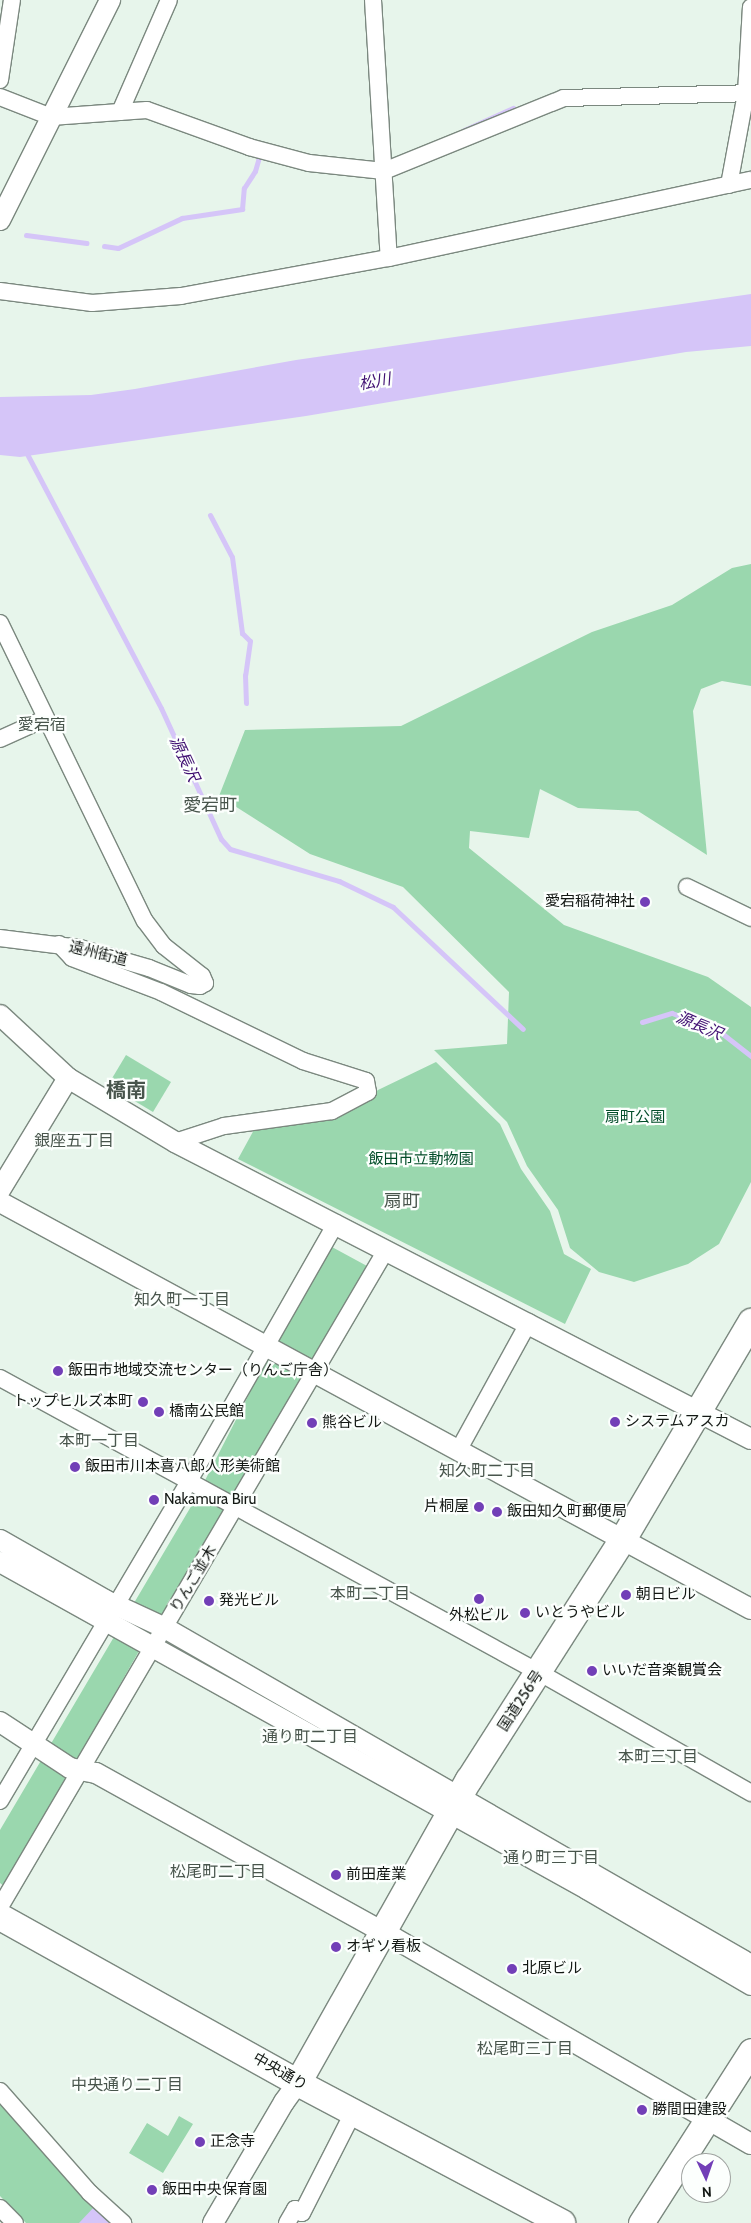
<!DOCTYPE html>
<meta charset="utf-8">
<style>
body{margin:0}
#map{position:relative;width:751px;height:2223px;overflow:hidden;background:#e7f5eb;font-family:Cabin,"Noto Sans JP",sans-serif}
div>[style]{position:absolute}
.green>*{inset:0;background:#9ad7ae}
.water>*{inset:0;background:#d5c5f8}
.stream>*{height:5px;margin:-2.5px;padding:0 2.5px;transform-origin:2.5px;border-radius:2.5px;background:#d5c5f8}
.roads{filter:drop-shadow(1px 0 #7b887f) drop-shadow(-1px 0 #7b887f) drop-shadow(0 1px #7b887f) drop-shadow(0 -1px #7b887f)}
.minor>*{height:16px;margin:-8px;padding:0 8px;transform-origin:8px;border-radius:8px;background:#fff}
.tertiary>*{height:20px;margin:-10px;padding:0 10px;transform-origin:10px;border-radius:10px;background:#fff}
.primary>*{height:25px;margin:-12.5px;padding:0 12.5px;transform-origin:12.5px;border-radius:12.5px;background:#fff}
.trunk>*{height:26px;margin:-13px;padding:0 13px;transform-origin:13px;border-radius:13px;background:#fff}
.dots>*{width:14px;height:14px;translate:-50% -50%;box-sizing:border-box;border:2px solid #fcfffd;border-radius:50%}
span{translate:-50% -50%;white-space:nowrap;text-align:center;line-height:1.15;-webkit-text-stroke:4.5px #fcfffd;paint-order:stroke}
.poi-label{font-size:15px;color:#131814}
.right{translate:-100% -50%;text-align:right}
.left{translate:0 -50%;text-align:left}
.street-label{font-size:15px;color:#131814}
.park-label{font-size:15px;color:#024d29}
.water-label{font-size:16px;color:#401072;font-style:italic}
.neighbourhood-label{font-size:16px;color:#48554c}
.quarter-label{font-size:18px;color:#48554c}
.district-label{font-size:20px;color:#48554c;font-weight:700}
.north{position:absolute;left:681px;top:2153px;width:50px;height:50px;box-sizing:border-box;background:#fcfffd;border:1px solid #9fa3a0;border-radius:50%;rotate:177deg;font-size:14px;font-weight:700;line-height:20px;text-align:center;color:#131814}
.north::after{content:'';display:block;margin:auto;width:18px;height:22px;background:#723fb7;clip-path:polygon(50% 0,100% 100%,50% 72%,0 100%)}
</style>
<div id="map">
<div class="green">
<div style="clip-path:polygon(751px 564px,751px 686px,722px 681px,701px 689px,693px 711px,707px 855px,638px 811px,578px 808px,540px 789px,529px 838px,470px 831px,469px 848px,564px 925px,708px 977px,751px 1007px,751px 1182px,719px 1244px,688px 1264px,634px 1282px,599px 1272px,570px 1248px,558px 1210px,527px 1166px,507px 1122px,434px 1050px,507px 1044px,509px 992px,403px 887px,310px 854px,219px 796px,245px 730px,401px 726px,592px 632px,672px 605px,732px 568px)"></div>
<div style="clip-path:polygon(126px 1055px,171px 1082px,153px 1112px,108px 1085px)"></div>
<div style="clip-path:polygon(436px 1062px,500px 1124px,521px 1169px,550px 1211px,564px 1254px,591px 1269px,565px 1324px,238px 1159px,255px 1128px,355px 1108px,378px 1090px)"></div>
<div style="clip-path:polygon(332px 1247px,367px 1266px,167px 1610px,139px 1651px,5px 1887px,0 1883px,0 1830px,196px 1498px,268px 1357px)"></div>
<div style="clip-path:polygon(0 2104px,38px 2147px,118px 2223px,26px 2223px,0 2196px)"></div>
<div style="clip-path:polygon(179px 2116px,193px 2124px,163px 2173px,129px 2153px,147px 2123px,168px 2136px)"></div>
</div>
<div class="water">
<div style="clip-path:polygon(751px 294px,751px 346px,686px 352px,306px 416px,20px 457px,0 455px,0 397px,91px 395px,135px 389px,296px 360px)"></div>
<div style="clip-path:polygon(95px 2206px,113px 2223px,79px 2223px)"></div>
</div>
<div class="stream">
<div style="left:464px;top:130px;width:54px;rotate:-24.2deg"></div>
<div style="left:26px;top:235px;width:61px;rotate:7.6deg"></div>
<div style="left:104px;top:246px;width:14px;rotate:8deg"></div>
<div style="left:118px;top:248px;width:71px;rotate:-25.1deg"></div>
<div style="left:182px;top:218px;width:61px;rotate:-8.5deg"></div>
<div style="left:242px;top:209px;width:21px;rotate:-85deg"></div>
<div style="left:244px;top:188px;width:20px;rotate:-57deg"></div>
<div style="left:255px;top:171px;width:15px;rotate:-74deg"></div>
<div style="left:259px;top:157px;width:4px"></div>
<div style="left:26px;top:452px;width:289px;rotate:62.2deg"></div>
<div style="left:161px;top:708px;width:144px;rotate:65.4deg"></div>
<div style="left:221px;top:839px;width:13px;rotate:48deg"></div>
<div style="left:230px;top:849px;width:114px;rotate:16.4deg"></div>
<div style="left:339px;top:881px;width:60px;rotate:25.7deg"></div>
<div style="left:393px;top:907px;width:178px;rotate:43.2deg"></div>
<div style="left:210px;top:515px;width:47px;rotate:62.4deg"></div>
<div style="left:232px;top:557px;width:77px;rotate:82.5deg"></div>
<div style="left:242px;top:633px;width:11px;rotate:45deg"></div>
<div style="left:250px;top:641px;width:34px;rotate:98deg"></div>
<div style="left:245px;top:675px;width:28px;rotate:88deg"></div>
<div style="left:642px;top:1022px;width:31px;rotate:-17deg"></div>
<div style="left:672px;top:1013px;width:50px;rotate:21deg"></div>
<div style="left:719px;top:1031px;width:41px;rotate:38deg"></div>
</div>
<div class="roads">
<div class="minor">
<div style="left:373px;top:0;width:258px;rotate:86.5deg"></div>
<div style="left:0;top:80px;width:81px;rotate:-81.5deg"></div>
<div style="left:0;top:97px;width:55px;rotate:21.4deg"></div>
<div style="left:51px;top:117px;width:96px;rotate:-4.2deg"></div>
<div style="left:147px;top:110px;width:109px;rotate:19.9deg"></div>
<div style="left:249px;top:147px;width:62px;rotate:14.9deg"></div>
<div style="left:309px;top:163px;width:75px;rotate:6.1deg"></div>
<div style="left:384px;top:171px;width:194px;rotate:-22.1deg"></div>
<div style="left:564px;top:98px;width:187px;rotate:-1.5deg"></div>
<div style="left:120px;top:112px;width:122px;rotate:-66.4deg"></div>
<div style="left:729px;top:185px;width:94px;rotate:-79.5deg"></div>
<div style="left:746px;top:93px;width:86px;rotate:-86.7deg"></div>
<div style="left:0;top:291px;width:93px;rotate:7.4deg"></div>
<div style="left:92px;top:303px;width:89px;rotate:-4.5deg"></div>
<div style="left:181px;top:296px;width:211px;rotate:-10.4deg"></div>
<div style="left:389px;top:258px;width:370px;rotate:-12.2deg"></div>
<div style="left:0;top:623px;width:331px;rotate:64.1deg"></div>
<div style="left:145px;top:921px;width:31px;rotate:53deg"></div>
<div style="left:164px;top:946px;width:48px;rotate:38.3deg"></div>
<div style="left:202px;top:976px;width:8px;rotate:67deg"></div>
<div style="left:205px;top:983px;width:6px;rotate:149deg"></div>
<div style="left:200px;top:986px;width:9px;rotate:-174deg"></div>
<div style="left:191px;top:985px;width:45px;rotate:-158deg"></div>
<div style="left:149px;top:968px;width:72px;rotate:-163.8deg"></div>
<div style="left:80px;top:948px;width:81px;rotate:-172.9deg"></div>
<div style="left:0;top:739px;width:48px;rotate:-24.4deg"></div>
<div style="left:687px;top:887px;width:71px;rotate:25.8deg"></div>
<div style="left:59px;top:944px;width:19px;rotate:47deg"></div>
<div style="left:72px;top:958px;width:95px;rotate:20.9deg"></div>
<div style="left:161px;top:992px;width:158px;rotate:25.9deg"></div>
<div style="left:303px;top:1061px;width:66px;rotate:17.6deg"></div>
<div style="left:366px;top:1081px;width:11px;rotate:80deg"></div>
<div style="left:368px;top:1092px;width:41px;rotate:152.2deg"></div>
<div style="left:332px;top:1111px;width:109px;rotate:172.1deg"></div>
<div style="left:224px;top:1126px;width:52px;rotate:161.9deg"></div>
<div style="left:0;top:1378px;width:615px;rotate:28.65deg"></div>
<div style="left:540px;top:1673px;width:243px;rotate:29.6deg"></div>
<div style="left:458px;top:1451px;width:147px;rotate:-61.2deg"></div>
<div style="left:0;top:1801px;width:372px;rotate:-59.4deg"></div>
<div style="left:189px;top:1481px;width:297px;rotate:-60.3deg"></div>
<div style="left:0;top:1907px;width:762px;rotate:-59.56deg"></div>
<div style="left:0;top:2091px;width:136px;rotate:48.6deg"></div>
<div style="left:90px;top:2193px;width:45px;rotate:42.3deg"></div>
<div style="left:0;top:2208px;width:21px;rotate:45deg"></div>
<div style="left:287px;top:2223px;width:16px;rotate:-60deg"></div>
<div style="left:295px;top:2209px;width:8px;rotate:30deg"></div>
<div style="left:302px;top:2213px;width:114px;rotate:-63deg"></div>
</div>
<div class="tertiary">
<div style="left:0;top:220px;width:246px;rotate:-63.4deg"></div>
<div style="left:0;top:1015px;width:93px;rotate:42.8deg"></div>
<div style="left:68px;top:1078px;width:125px;rotate:30.9deg"></div>
<div style="left:175px;top:1142px;width:648px;rotate:27.28deg"></div>
<div style="left:0;top:1190px;width:131px;rotate:-58.7deg"></div>
<div style="left:0;top:1202px;width:854px;rotate:28.46deg"></div>
<div style="left:0;top:1540px;width:121px;rotate:29.7deg"></div>
<div style="left:105px;top:1600px;width:66px;rotate:25deg"></div>
<div style="left:165px;top:1628px;width:676px;rotate:29.9deg"></div>
<div style="left:0;top:1562px;width:672px;rotate:29.12deg"></div>
<div style="left:587px;top:1889px;width:190px;rotate:30.3deg"></div>
<div style="left:0;top:1722px;width:84px;rotate:33.3deg"></div>
<div style="left:70px;top:1768px;width:26px;rotate:11deg"></div>
<div style="left:96px;top:1773px;width:341px;rotate:29deg"></div>
<div style="left:394px;top:1938px;width:412px;rotate:30deg"></div>
<div style="left:213px;top:2223px;width:140px;rotate:-59.6deg"></div>
<div style="left:284px;top:2102px;width:24px;rotate:-54deg"></div>
</div>
<div class="primary">
<div style="left:641px;top:2223px;width:204px;rotate:-57.4deg"></div>
</div>
<div class="trunk">
<div style="left:0;top:1917px;width:341px;rotate:29.1deg"></div>
<div style="left:298px;top:2083px;width:299px;rotate:27.9deg"></div>
<div style="left:298px;top:2083px;width:348px;rotate:-60.6deg"></div>
<div style="left:469px;top:1780px;width:287px;rotate:-57.4deg"></div>
<div style="left:624px;top:1538px;width:251px;rotate:-59.5deg"></div>
</div>
</div>
<div class="dots">
<div style="left:645px;top:902px;background:#723fb7"></div>
<div style="left:58px;top:1371px;background:#723fb7"></div>
<div style="left:143px;top:1402px;background:#723fb7"></div>
<div style="left:159px;top:1412px;background:#723fb7"></div>
<div style="left:615px;top:1422px;background:#723fb7"></div>
<div style="left:312px;top:1423px;background:#723fb7"></div>
<div style="left:75px;top:1467px;background:#723fb7"></div>
<div style="left:154px;top:1500px;background:#723fb7"></div>
<div style="left:479px;top:1507px;background:#723fb7"></div>
<div style="left:497px;top:1512px;background:#723fb7"></div>
<div style="left:626px;top:1595px;background:#723fb7"></div>
<div style="left:479px;top:1599px;background:#723fb7"></div>
<div style="left:209px;top:1601px;background:#723fb7"></div>
<div style="left:525px;top:1613px;background:#723fb7"></div>
<div style="left:592px;top:1671px;background:#723fb7"></div>
<div style="left:336px;top:1875px;background:#723fb7"></div>
<div style="left:336px;top:1947px;background:#723fb7"></div>
<div style="left:512px;top:1969px;background:#723fb7"></div>
<div style="left:642px;top:2110px;background:#723fb7"></div>
<div style="left:200px;top:2142px;background:#723fb7"></div>
<div style="left:152px;top:2190px;background:#723fb7"></div>
</div>
<div class="poi-label">
<span class="right" style="left:635px;top:902px">愛宕稲荷神社</span>
<span class="left" style="left:68px;top:1371px">飯田市地域交流センター（りんご庁舎）</span>
<span class="right" style="left:133px;top:1402px">トップヒルズ本町</span>
<span class="left" style="left:169px;top:1412px">橋南公民館</span>
<span class="left" style="left:625px;top:1422px">システムアスカ</span>
<span class="left" style="left:322px;top:1423px">熊谷ビル</span>
<span class="left" style="left:85px;top:1467px">飯田市川本喜八郎人形美術館</span>
<span class="left" style="left:164px;top:1500px">Nakamura Biru</span>
<span class="right" style="left:469px;top:1507px">片桐屋</span>
<span class="left" style="left:507px;top:1512px">飯田知久町郵便局</span>
<span class="left" style="left:636px;top:1595px">朝日ビル</span>
<span class="left" style="left:219px;top:1601px">発光ビル</span>
<span class="left" style="left:535px;top:1613px">いとうやビル</span>
<span style="left:479px;top:1616px">外松ビル</span>
<span class="left" style="left:602px;top:1671px">いいだ音楽観賞会</span>
<span class="left" style="left:346px;top:1875px">前田産業</span>
<span class="left" style="left:346px;top:1947px">オギソ看板</span>
<span class="left" style="left:522px;top:1969px">北原ビル</span>
<span class="left" style="left:652px;top:2110px">勝間田建設</span>
<span class="left" style="left:210px;top:2142px">正念寺</span>
<span class="left" style="left:162px;top:2190px">飯田中央保育園</span>
</div>
<div class="street-label">
<span style="left:98px;top:954px;rotate:14deg">遠州街道</span>
<span style="left:194px;top:1579px;rotate:-59deg">りんご並木</span>
<span style="left:521px;top:1701px;rotate:-57deg">国道256号</span>
<span style="left:280px;top:2072px;rotate:30deg">中央通り</span>
</div>
<div class="park-label">
<span style="left:635px;top:1118px">扇町公園</span>
<span style="left:421px;top:1160px">飯田市立動物園</span>
</div>
<div class="water-label">
<span style="left:375px;top:382px;rotate:-10deg">松川</span>
<span style="left:184px;top:759px;rotate:65deg">源長沢</span>
<span style="left:699px;top:1026px;rotate:23deg">源長沢</span>
</div>
<div class="neighbourhood-label">
<span style="left:42px;top:725px">愛宕宿</span>
<span style="left:74px;top:1141px">銀座五丁目</span>
<span style="left:182px;top:1300px">知久町一丁目</span>
<span style="left:99px;top:1441px">本町一丁目</span>
<span style="left:487px;top:1471px">知久町二丁目</span>
<span style="left:370px;top:1594px">本町二丁目</span>
<span style="left:310px;top:1737px">通り町二丁目</span>
<span style="left:658px;top:1757px">本町三丁目</span>
<span style="left:551px;top:1858px">通り町三丁目</span>
<span style="left:218px;top:1872px">松尾町二丁目</span>
<span style="left:525px;top:2049px">松尾町三丁目</span>
<span style="left:127px;top:2085px">中央通り二丁目</span>
</div>
<div class="quarter-label">
<span style="left:210px;top:805px">愛宕町</span>
<span style="left:402px;top:1201px">扇町</span>
</div>
<div class="district-label">
<span style="left:126px;top:1090px">橋南</span>
</div>
<div class="north">N</div>
</div>
